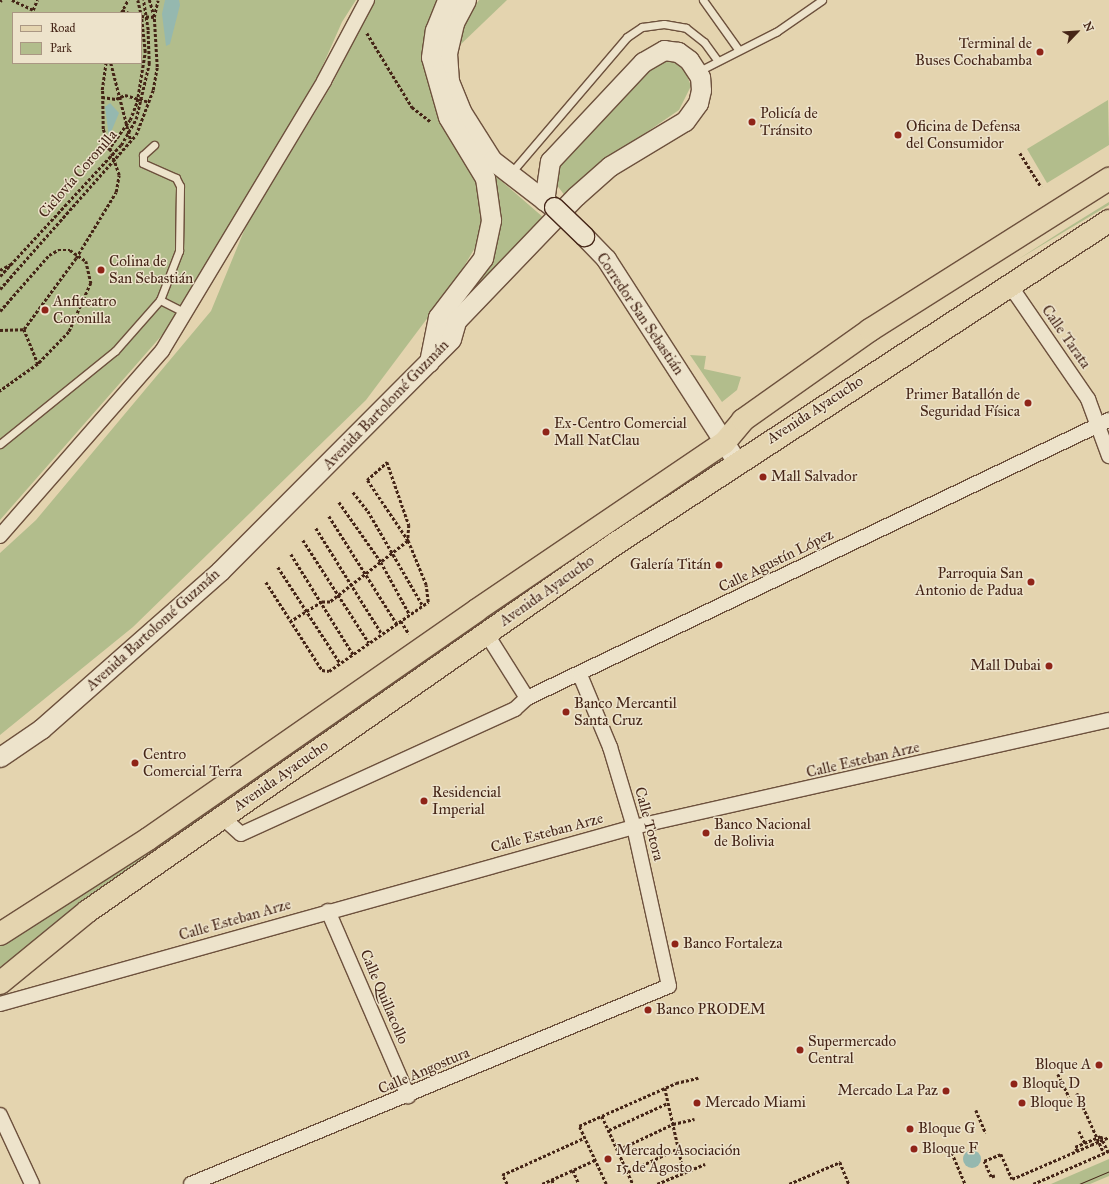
<!DOCTYPE html>
<meta charset="utf-8">
<style>
body{margin:0}
#map{position:relative;width:1109px;height:1184px;overflow:hidden;background:#e4d4af;font-family:"IM FELL Great Primer",serif}
div>[style]{position:absolute}
.green>*{inset:0;background:#b2bd8c}
.water>*{inset:0;background:#95b8af}
.round{border-radius:50%}
.path>*{height:2.5px;margin-top:-1.25px;transform-origin:0;background:repeating-linear-gradient(90deg,#452517 0 3px,transparent 0 5px)}
.roads{filter:drop-shadow(1px 0 #6d513d) drop-shadow(-1px 0 #6d513d) drop-shadow(0 1px #6d513d) drop-shadow(0 -1px #6d513d)}
.lane>*{height:7px;margin:-3.5px;padding:0 3.5px;transform-origin:3.5px;border-radius:3.5px;background:#ede3cb}
.street>*{height:14px;margin:-7px;padding:0 7px;transform-origin:7px;border-radius:7px;background:#ede3cb}
.secondary>*{height:19px;margin:-9.5px;padding:0 9.5px;transform-origin:9.5px;border-radius:9.5px;background:#ede3cb}
.primary>*{height:22px;margin:-11px;padding:0 11px;transform-origin:11px;border-radius:11px;background:#e4d4af}
.tram>*{height:1px;margin:-0.5px;padding:0 0.5px;transform-origin:0.5px;border-radius:0.5px;background:#452517}
.path-bridge>*{height:2.5px;margin-top:-1.25px;transform-origin:0;background:repeating-linear-gradient(90deg,#452517 0 3px,transparent 0 5px)}
.bridges{filter:drop-shadow(1px 0 #452517) drop-shadow(-1px 0 #452517) drop-shadow(0 1px #452517) drop-shadow(0 -1px #452517)}
.secondary-bridge>*{height:19px;margin:-9.5px;padding:0 9.5px;transform-origin:9.5px;border-radius:9.5px;background:#ede3cb}
.dots>*{width:11px;height:11px;translate:-50% -50%;box-sizing:border-box;border:2px solid #ede3cb;border-radius:50%}
span{translate:-50% -50%;white-space:nowrap;text-align:center;line-height:1.15;-webkit-text-stroke:3px #ede3cb;paint-order:stroke}
.poi-label{font-size:15px;color:#452517}
.right{translate:-100% -50%;text-align:right}
.left{translate:0 -50%;text-align:left}
.street-label{font-size:15px;color:#452517}
.legend{position:absolute;left:12px;top:12px;width:130px;height:52px;box-sizing:border-box;background:#ede3cb;border:1px solid #aa9783;margin:0;padding:5px 7px;list-style:none;font-size:12px;color:#452517}
.legend li{display:flex;align-items:center;gap:8px;height:20px}
.legend b{width:20px;border:1px solid #aa9783}
.north{position:absolute;left:1057px;top:12px;width:40px;height:40px;-webkit-text-stroke:3px #ede3cb;paint-order:stroke;rotate:65deg;font-size:11px;font-weight:700;line-height:16px;text-align:center;color:#452517}
.north::after{content:'';display:block;margin:auto;width:14px;height:18px;background:#452517;clip-path:polygon(50% 0,100% 100%,50% 72%,0 100%)}
</style>
<div id="map">
<div class="green">
<div style="clip-path:polygon(evenodd,0 0,356px 0,342px 22px,319px 74px,170px 326px,0 520px,0 0,13px 13px,141px 13px,141px 63px,13px 63px,13px 13px)"></div>
<div style="clip-path:polygon(375px 0,441px 0,483px 218px,476px 246px,456px 280px,366px 400px,133px 627px,0 735px,0 553px,36px 520px,211px 311px,246px 226px,331px 86px)"></div>
<div style="clip-path:polygon(479px 0,507px 0,459px 46px,465px 20px)"></div>
<div style="clip-path:polygon(669px 60px,684px 68px,691px 86px,679px 110px,609px 158px,565px 196px,554px 181px,556px 167px,647px 68px)"></div>
<div style="clip-path:polygon(1108px 100px,1109px 145px,1047px 183px,1027px 149px)"></div>
<div style="clip-path:polygon(491px 172px,544px 218px,450px 312px,490px 261px)"></div>
<div style="clip-path:polygon(1109px 202px,1109px 205px,1017px 260px,1067px 228px)"></div>
<div style="clip-path:polygon(690px 355px,706px 356px,704px 369px,741px 377px,737px 390px,722px 402px)"></div>
<div style="clip-path:polygon(311px 739px,93px 895px,0 967px,0 946px,90px 890px)"></div>
<div style="clip-path:polygon(1109px 1159px,1109px 1176px,1090px 1184px,1051px 1184px)"></div>
</div>
<div class="water">
<div style="clip-path:polygon(165px 0,179px 0,180px 5px,170px 44px,166px 46px,162px 14px)"></div>
<div style="clip-path:polygon(110px 103px,119px 113px,109px 137px,105px 107px)"></div>
<div class="round" style="left:963px;top:1150px;width:18px;height:18px"></div>
</div>
<div class="path">
<div style="left:12px;top:0;width:23px;rotate:25deg"></div>
<div style="left:33px;top:10px;width:11px;rotate:-68deg"></div>
<div style="left:138px;top:0;width:13px;rotate:77deg"></div>
<div style="left:0;top:1px;width:2px;rotate:-27deg"></div>
<div style="left:122px;top:10px;width:8px;rotate:23deg"></div>
<div style="left:121px;top:13px;width:15px;rotate:-62deg"></div>
<div style="left:141px;top:16px;width:13px;rotate:4deg"></div>
<div style="left:154px;top:17px;width:17px;rotate:-77deg"></div>
<div style="left:367px;top:33px;width:87px;rotate:58.7deg"></div>
<div style="left:412px;top:107px;width:24px;rotate:38deg"></div>
<div style="left:111px;top:63px;width:81px;rotate:75.6deg"></div>
<div style="left:102px;top:97px;width:14px;rotate:8deg"></div>
<div style="left:116px;top:99px;width:10px;rotate:-24deg"></div>
<div style="left:125px;top:95px;width:25px;rotate:16deg"></div>
<div style="left:108px;top:150px;width:37px;rotate:-54deg"></div>
<div style="left:130px;top:120px;width:19px;rotate:-69deg"></div>
<div style="left:137px;top:102px;width:51px;rotate:-80.9deg"></div>
<div style="left:145px;top:52px;width:37px;rotate:-96deg"></div>
<div style="left:1020px;top:153px;width:40px;rotate:58deg"></div>
<div style="left:0;top:270px;width:15px;rotate:-28deg"></div>
<div style="left:0;top:276px;width:178px;rotate:-47.3deg"></div>
<div style="left:121px;top:145px;width:30px;rotate:-60deg"></div>
<div style="left:136px;top:119px;width:57px;rotate:-76.7deg"></div>
<div style="left:149px;top:64px;width:34px;rotate:-92deg"></div>
<div style="left:148px;top:30px;width:30px;rotate:-99deg"></div>
<div style="left:0;top:289px;width:205px;rotate:-48.6deg"></div>
<div style="left:136px;top:135px;width:48px;rotate:-69.3deg"></div>
<div style="left:153px;top:90px;width:23px;rotate:-80deg"></div>
<div style="left:157px;top:67px;width:50px;rotate:-93.4deg"></div>
<div style="left:154px;top:17px;width:18px;rotate:-106deg"></div>
<div style="left:0;top:311px;width:74px;rotate:-48.8deg"></div>
<div style="left:49px;top:255px;width:10px;rotate:-29deg"></div>
<div style="left:58px;top:250px;width:12px"></div>
<div style="left:70px;top:250px;width:19px;rotate:35deg"></div>
<div style="left:86px;top:261px;width:23px;rotate:77deg"></div>
<div style="left:91px;top:283px;width:54px;rotate:114.2deg"></div>
<div style="left:69px;top:332px;width:45px;rotate:134.1deg"></div>
<div style="left:38px;top:364px;width:47px;rotate:144.6deg"></div>
<div style="left:24px;top:329px;width:88px;rotate:-53.8deg"></div>
<div style="left:76px;top:258px;width:77px;rotate:-58.8deg"></div>
<div style="left:116px;top:192px;width:17px;rotate:-80deg"></div>
<div style="left:119px;top:175px;width:49px;rotate:-109.2deg"></div>
<div style="left:103px;top:129px;width:39px;rotate:-91deg"></div>
<div style="left:102px;top:90px;width:27px;rotate:-82deg"></div>
<div style="left:0;top:330px;width:24px;rotate:-2deg"></div>
<div style="left:24px;top:329px;width:38px;rotate:68deg"></div>
<div style="left:353px;top:492px;width:24px;rotate:52deg"></div>
<div style="left:368px;top:511px;width:110px;rotate:59.9deg"></div>
<div style="left:339px;top:502px;width:73px;rotate:55deg"></div>
<div style="left:381px;top:562px;width:60px;rotate:61.3deg"></div>
<div style="left:329px;top:516px;width:128px;rotate:57.8deg"></div>
<div style="left:316px;top:528px;width:125px;rotate:58.1deg"></div>
<div style="left:303px;top:540px;width:122px;rotate:57.3deg"></div>
<div style="left:291px;top:554px;width:118px;rotate:58.2deg"></div>
<div style="left:278px;top:567px;width:114px;rotate:57.1deg"></div>
<div style="left:266px;top:582px;width:104px;rotate:57.5deg"></div>
<div style="left:322px;top:670px;width:7px;rotate:8deg"></div>
<div style="left:329px;top:671px;width:121px;rotate:-34.9deg"></div>
<div style="left:428px;top:602px;width:17px;rotate:-97deg"></div>
<div style="left:426px;top:585px;width:48px;rotate:-112.2deg"></div>
<div style="left:408px;top:541px;width:73px;rotate:-123.9deg"></div>
<div style="left:367px;top:480px;width:27px;rotate:-42deg"></div>
<div style="left:387px;top:462px;width:67px;rotate:70.8deg"></div>
<div style="left:409px;top:525px;width:16px;rotate:94deg"></div>
<div style="left:408px;top:541px;width:99px;rotate:142deg"></div>
<div style="left:330px;top:602px;width:8px;rotate:180deg"></div>
<div style="left:322px;top:602px;width:36px;rotate:148deg"></div>
<div style="left:401px;top:621px;width:15px;rotate:58deg"></div>
<div style="left:1058px;top:1074px;width:25px;rotate:64deg"></div>
<div style="left:665px;top:1088px;width:87px;rotate:77.4deg"></div>
<div style="left:1077px;top:1093px;width:66px;rotate:65.8deg"></div>
<div style="left:976px;top:1110px;width:25px;rotate:67deg"></div>
<div style="left:602px;top:1116px;width:75px;rotate:65.5deg"></div>
<div style="left:609px;top:1130px;width:65px;rotate:-24.6deg"></div>
<div style="left:1079px;top:1131px;width:13px;rotate:63deg"></div>
<div style="left:950px;top:1148px;width:39px;rotate:67deg"></div>
<div style="left:618px;top:1150px;width:61px;rotate:-25.3deg"></div>
<div style="left:673px;top:1124px;width:22px;rotate:-13deg"></div>
<div style="left:1077px;top:1151px;width:4px;rotate:-117deg"></div>
<div style="left:1075px;top:1147px;width:28px;rotate:-23deg"></div>
<div style="left:1101px;top:1136px;width:17px;rotate:66deg"></div>
<div style="left:573px;top:1170px;width:15px;rotate:67deg"></div>
<div style="left:628px;top:1172px;width:56px;rotate:-25.2deg"></div>
<div style="left:995px;top:1176px;width:4px;rotate:166deg"></div>
<div style="left:991px;top:1177px;width:17px;rotate:-114deg"></div>
<div style="left:984px;top:1161px;width:18px;rotate:-22deg"></div>
<div style="left:1001px;top:1154px;width:27px;rotate:66deg"></div>
<div style="left:1012px;top:1179px;width:86px;rotate:-23.3deg"></div>
<div style="left:552px;top:1180px;width:4px;rotate:63deg"></div>
<div style="left:507px;top:1184px;width:10px;rotate:-119deg"></div>
<div style="left:502px;top:1175px;width:90px;rotate:-24.3deg"></div>
<div style="left:542px;top:1184px;width:58px;rotate:-24.4deg"></div>
<div style="left:606px;top:1184px;width:64px;rotate:-115deg"></div>
<div style="left:579px;top:1126px;width:106px;rotate:-23.9deg"></div>
<div style="left:676px;top:1083px;width:23px;rotate:-13deg"></div>
<div style="left:657px;top:1184px;width:52px;rotate:-22.6deg"></div>
<div style="left:789px;top:1184px;width:56px;rotate:-23.3deg"></div>
<div style="left:840px;top:1162px;width:24px;rotate:68deg"></div>
<div style="left:1033px;top:1184px;width:83px;rotate:-23.5deg"></div>
</div>
<div class="roads">
<div class="lane">
<div style="left:703px;top:0;width:60px;rotate:54.5deg"></div>
<div style="left:697px;top:72px;width:89px;rotate:-26.9deg"></div>
<div style="left:776px;top:32px;width:56px;rotate:-34.8deg"></div>
<div style="left:510px;top:174px;width:180px;rotate:-49.5deg"></div>
<div style="left:627px;top:37px;width:18px;rotate:-34deg"></div>
<div style="left:642px;top:27px;width:22px;rotate:-8deg"></div>
<div style="left:664px;top:24px;width:22px;rotate:10deg"></div>
<div style="left:686px;top:28px;width:23px;rotate:38deg"></div>
<div style="left:704px;top:42px;width:22px;rotate:54deg"></div>
<div style="left:160px;top:300px;width:30px;rotate:27deg"></div>
<div style="left:0;top:444px;width:148px;rotate:-39deg"></div>
<div style="left:115px;top:351px;width:68px;rotate:-48.6deg"></div>
<div style="left:160px;top:300px;width:53px;rotate:-68.8deg"></div>
<div style="left:179px;top:251px;width:65px;rotate:-89.1deg"></div>
<div style="left:180px;top:186px;width:9px;rotate:-117deg"></div>
<div style="left:176px;top:178px;width:36px;rotate:-156deg"></div>
<div style="left:143px;top:163px;width:8px;rotate:-90deg"></div>
<div style="left:143px;top:155px;width:15px;rotate:-42deg"></div>
</div>
<div class="street">
<div style="left:1009px;top:284px;width:140px;rotate:55.5deg"></div>
<div style="left:1088px;top:399px;width:61px;rotate:69.8deg"></div>
<div style="left:0;top:536px;width:246px;rotate:-48.8deg"></div>
<div style="left:162px;top:351px;width:315px;rotate:-59deg"></div>
<div style="left:324px;top:81px;width:92px;rotate:-62deg"></div>
<div style="left:486px;top:633px;width:77px;rotate:57.8deg"></div>
<div style="left:222px;top:817px;width:25px;rotate:42deg"></div>
<div style="left:241px;top:834px;width:301px;rotate:-24.5deg"></div>
<div style="left:515px;top:709px;width:16px;rotate:-43deg"></div>
<div style="left:527px;top:698px;width:645px;rotate:-25.53deg"></div>
<div style="left:328px;top:911px;width:202px;rotate:66.6deg"></div>
<div style="left:0;top:1004px;width:658px;rotate:-15.6deg"></div>
<div style="left:634px;top:827px;width:487px;rotate:-12.7deg"></div>
<div style="left:0;top:1115px;width:76px;rotate:65.1deg"></div>
<div style="left:191px;top:1184px;width:517px;rotate:-22.5deg"></div>
<div style="left:669px;top:986px;width:163px;rotate:-102.4deg"></div>
<div style="left:634px;top:827px;width:84px;rotate:-106.7deg"></div>
<div style="left:610px;top:747px;width:78px;rotate:-112.6deg"></div>
</div>
<div class="secondary">
<div style="left:466px;top:0;width:26px;rotate:118deg"></div>
<div style="left:454px;top:23px;width:31px;rotate:103deg"></div>
<div style="left:447px;top:53px;width:28px;rotate:86deg"></div>
<div style="left:449px;top:81px;width:32px;rotate:68deg"></div>
<div style="left:461px;top:111px;width:58px;rotate:57.7deg"></div>
<div style="left:492px;top:160px;width:77px;rotate:37.6deg"></div>
<div style="left:584px;top:236px;width:32px;rotate:46deg"></div>
<div style="left:606px;top:259px;width:240px;rotate:57.2deg"></div>
<div style="left:429px;top:362px;width:46px;rotate:-78.7deg"></div>
<div style="left:438px;top:317px;width:74px;rotate:-52.7deg"></div>
<div style="left:483px;top:258px;width:39px;rotate:-78deg"></div>
<div style="left:491px;top:220px;width:42px;rotate:-98.1deg"></div>
<div style="left:485px;top:178px;width:71px;rotate:-121.2deg"></div>
<div style="left:448px;top:117px;width:62px;rotate:-105.8deg"></div>
<div style="left:431px;top:57px;width:27px;rotate:-82deg"></div>
<div style="left:435px;top:30px;width:32px;rotate:-68deg"></div>
<div style="left:0;top:757px;width:50px;rotate:-34.3deg"></div>
<div style="left:41px;top:729px;width:239px;rotate:-41.4deg"></div>
<div style="left:220px;top:571px;width:327px;rotate:-45.1deg"></div>
<div style="left:451px;top:339px;width:19px;rotate:-74deg"></div>
<div style="left:456px;top:321px;width:173px;rotate:-46.2deg"></div>
<div style="left:576px;top:196px;width:45px;rotate:-41.4deg"></div>
<div style="left:610px;top:166px;width:87px;rotate:-31deg"></div>
<div style="left:685px;top:121px;width:22px;rotate:-54deg"></div>
<div style="left:698px;top:103px;width:13px;rotate:-77deg"></div>
<div style="left:701px;top:90px;width:13px;rotate:-94deg"></div>
<div style="left:700px;top:77px;width:20px;rotate:-123deg"></div>
<div style="left:689px;top:60px;width:14px;rotate:-144deg"></div>
<div style="left:678px;top:52px;width:14px;rotate:-172deg"></div>
<div style="left:664px;top:50px;width:24px;rotate:150deg"></div>
<div style="left:643px;top:62px;width:136px;rotate:133.2deg"></div>
<div style="left:550px;top:161px;width:40px;rotate:98.5deg"></div>
</div>
<div class="primary">
<div style="left:0;top:934px;width:176px;rotate:-32.7deg"></div>
<div style="left:148px;top:839px;width:401px;rotate:-34.8deg"></div>
<div style="left:477px;top:610px;width:298px;rotate:-34.1deg"></div>
<div style="left:724px;top:443px;width:30px;rotate:-50deg"></div>
<div style="left:743px;top:420px;width:156px;rotate:-35.3deg"></div>
<div style="left:870px;top:330px;width:283px;rotate:-32.3deg"></div>
<div style="left:0;top:983px;width:114px;rotate:-39.3deg"></div>
<div style="left:88px;top:911px;width:642px;rotate:-34.85deg"></div>
<div style="left:615px;top:544px;width:590px;rotate:-33.18deg"></div>
</div>
</div>
<div class="tram">
<div style="left:1079px;top:1184px;width:33px;rotate:-23deg"></div>
</div>
<div class="path-bridge">
<div style="left:1091px;top:1145px;width:20px;rotate:-24deg"></div>
</div>
<div class="bridges">
<div class="secondary-bridge">
<div style="left:554px;top:207px;width:42px;rotate:44deg"></div>
</div>
</div>
<div class="dots">
<div style="left:1040px;top:52px;background:#8f2418"></div>
<div style="left:752px;top:122px;background:#8f2418"></div>
<div style="left:898px;top:135px;background:#8f2418"></div>
<div style="left:101px;top:270px;background:#8f2418"></div>
<div style="left:45px;top:310px;background:#8f2418"></div>
<div style="left:1028px;top:403px;background:#8f2418"></div>
<div style="left:546px;top:432px;background:#8f2418"></div>
<div style="left:763px;top:477px;background:#8f2418"></div>
<div style="left:719px;top:565px;background:#8f2418"></div>
<div style="left:1031px;top:582px;background:#8f2418"></div>
<div style="left:1049px;top:666px;background:#8f2418"></div>
<div style="left:566px;top:712px;background:#8f2418"></div>
<div style="left:135px;top:763px;background:#8f2418"></div>
<div style="left:424px;top:801px;background:#8f2418"></div>
<div style="left:706px;top:833px;background:#8f2418"></div>
<div style="left:675px;top:944px;background:#8f2418"></div>
<div style="left:648px;top:1010px;background:#8f2418"></div>
<div style="left:800px;top:1050px;background:#8f2418"></div>
<div style="left:1099px;top:1065px;background:#8f2418"></div>
<div style="left:1014px;top:1084px;background:#8f2418"></div>
<div style="left:946px;top:1091px;background:#8f2418"></div>
<div style="left:697px;top:1103px;background:#8f2418"></div>
<div style="left:1022px;top:1103px;background:#8f2418"></div>
<div style="left:910px;top:1129px;background:#8f2418"></div>
<div style="left:914px;top:1149px;background:#8f2418"></div>
<div style="left:608px;top:1159px;background:#8f2418"></div>
</div>
<div class="poi-label">
<span class="right" style="left:1032px;top:52px">Terminal de<br>Buses Cochabamba</span>
<span class="left" style="left:760px;top:122px">Policía de<br>Tránsito</span>
<span class="left" style="left:906px;top:135px">Oficina de Defensa<br>del Consumidor</span>
<span class="left" style="left:109px;top:270px">Colina de<br>San Sebastián</span>
<span class="left" style="left:53px;top:310px">Anfiteatro<br>Coronilla</span>
<span class="right" style="left:1020px;top:403px">Primer Batallón de<br>Seguridad Física</span>
<span class="left" style="left:554px;top:432px">Ex-Centro Comercial<br>Mall NatClau</span>
<span class="left" style="left:771px;top:477px">Mall Salvador</span>
<span class="right" style="left:711px;top:565px">Galería Titán</span>
<span class="right" style="left:1023px;top:582px">Parroquia San<br>Antonio de Padua</span>
<span class="right" style="left:1041px;top:666px">Mall Dubai</span>
<span class="left" style="left:574px;top:712px">Banco Mercantil<br>Santa Cruz</span>
<span class="left" style="left:143px;top:763px">Centro<br>Comercial Terra</span>
<span class="left" style="left:432px;top:801px">Residencial<br>Imperial</span>
<span class="left" style="left:714px;top:833px">Banco Nacional<br>de Bolivia</span>
<span class="left" style="left:683px;top:944px">Banco Fortaleza</span>
<span class="left" style="left:656px;top:1010px">Banco PRODEM</span>
<span class="left" style="left:808px;top:1050px">Supermercado<br>Central</span>
<span class="right" style="left:1091px;top:1065px">Bloque A</span>
<span class="left" style="left:1022px;top:1084px">Bloque D</span>
<span class="right" style="left:938px;top:1091px">Mercado La Paz</span>
<span class="left" style="left:705px;top:1103px">Mercado Miami</span>
<span class="left" style="left:1030px;top:1103px">Bloque B</span>
<span class="left" style="left:918px;top:1129px">Bloque G</span>
<span class="left" style="left:922px;top:1149px">Bloque F</span>
<span class="left" style="left:616px;top:1159px">Mercado Asociación<br>15 de Agosto</span>
</div>
<div class="street-label">
<span style="left:78px;top:174px;rotate:-49deg">Ciclovía Coronilla</span>
<span style="left:640px;top:314px;rotate:56deg">Corredor San Sebastián</span>
<span style="left:1066px;top:337px;rotate:55deg">Calle Tarata</span>
<span style="left:386px;top:405px;rotate:-46deg">Avenida Bartolomé Guzmán</span>
<span style="left:815px;top:410px;rotate:-33deg">Avenida Ayacucho</span>
<span style="left:776px;top:561px;rotate:-26deg">Calle Agustín López</span>
<span style="left:547px;top:591px;rotate:-35deg">Avenida Ayacucho</span>
<span style="left:153px;top:630px;rotate:-42deg">Avenida Bartolomé Guzmán</span>
<span style="left:863px;top:760px;rotate:-13deg">Calle Esteban Arze</span>
<span style="left:281px;top:776px;rotate:-35deg">Avenida Ayacucho</span>
<span style="left:649px;top:824px;rotate:75deg">Calle Totora</span>
<span style="left:547px;top:833px;rotate:-15deg">Calle Esteban Arze</span>
<span style="left:235px;top:920px;rotate:-16deg">Calle Esteban Arze</span>
<span style="left:384px;top:997px;rotate:67deg">Calle Quillacollo</span>
<span style="left:424px;top:1071px;rotate:-23deg">Calle Angostura</span>
</div>
<ul class="legend">
<li><b style="height:5px;background:#e4d4af"></b>Road</li>
<li><b style="height:11px;background:#b2bd8c"></b>Park</li>
</ul>
<div class="north">N</div>
</div>
